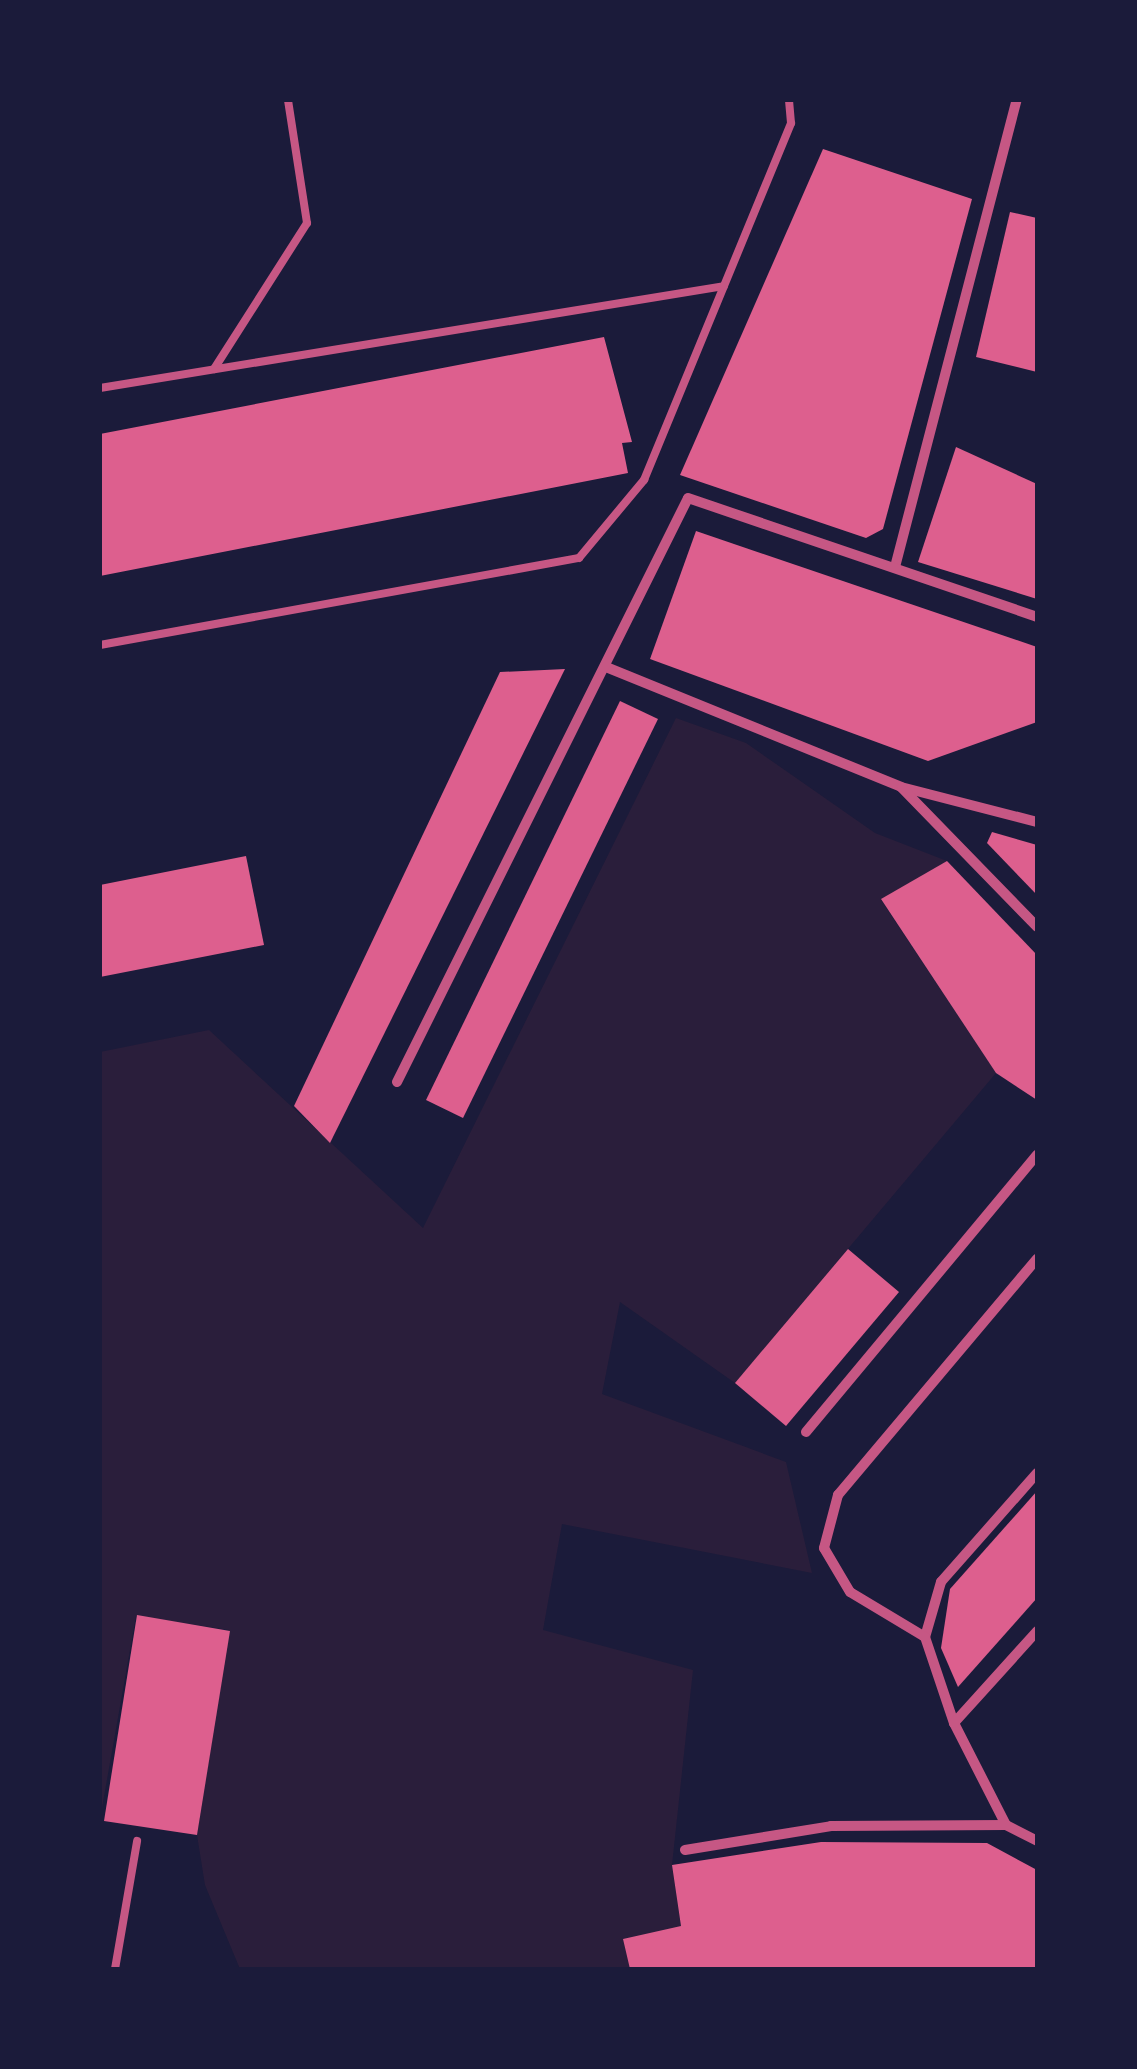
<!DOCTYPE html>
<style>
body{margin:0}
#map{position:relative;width:1137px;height:2069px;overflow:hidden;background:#1b1b3a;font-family:"Work Sans",sans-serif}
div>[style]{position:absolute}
.green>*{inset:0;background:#2a1e3b}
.building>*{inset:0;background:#dd5f8e}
.service>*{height:8px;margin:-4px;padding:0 4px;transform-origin:4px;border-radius:4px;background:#c65784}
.minor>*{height:10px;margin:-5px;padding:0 5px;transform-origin:5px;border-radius:5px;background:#c65784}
span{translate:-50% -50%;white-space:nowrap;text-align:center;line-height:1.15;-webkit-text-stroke:10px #1b1b3a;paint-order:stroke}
.frame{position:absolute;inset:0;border:102px solid #1b1b3a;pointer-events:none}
</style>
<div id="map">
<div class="green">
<div style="clip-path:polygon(676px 718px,746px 743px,875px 833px,947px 861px,881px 900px,996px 1073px,735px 1383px,620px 1302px,602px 1394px,786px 1462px,812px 1573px,562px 1524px,543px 1630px,693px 1670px,672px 1865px,681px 1926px,630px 1969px,240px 1969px,205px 1885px,197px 1835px,229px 1630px,136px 1616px,100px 1819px,100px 1052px,209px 1030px,423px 1228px)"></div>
</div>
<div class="building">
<div style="clip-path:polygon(823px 149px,972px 199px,883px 529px,866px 538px,680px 475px)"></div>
<div style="clip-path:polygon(1010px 212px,1037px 218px,1037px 372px,976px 357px)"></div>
<div style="clip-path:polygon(604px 337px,632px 442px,622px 443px,628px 473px,100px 576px,100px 434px)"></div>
<div style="clip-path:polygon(956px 447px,1037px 484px,1037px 599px,918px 562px)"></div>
<div style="clip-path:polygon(696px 531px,1037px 647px,1037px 722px,928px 761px,650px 659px)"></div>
<div style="clip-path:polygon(565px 669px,330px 1143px,294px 1106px,500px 672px)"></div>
<div style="clip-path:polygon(620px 701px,658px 719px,463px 1118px,426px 1100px)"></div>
<div style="clip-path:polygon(992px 832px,1037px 845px,1037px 895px,987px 843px)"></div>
<div style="clip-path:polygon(246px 856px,264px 945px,100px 977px,100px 885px)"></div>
<div style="clip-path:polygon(947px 861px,1037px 955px,1037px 1100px,996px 1073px,881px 899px)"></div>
<div style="clip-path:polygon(848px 1249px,899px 1292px,786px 1426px,735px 1383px)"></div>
<div style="clip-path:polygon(1037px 1491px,1037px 1598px,958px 1687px,941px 1648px,950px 1589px)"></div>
<div style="clip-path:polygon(137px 1615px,230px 1631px,197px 1835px,104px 1821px)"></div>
<div style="clip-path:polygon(821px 1842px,987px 1843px,1037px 1870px,1037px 1969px,630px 1969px,623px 1939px,681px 1926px,672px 1865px)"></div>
</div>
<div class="service">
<div style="left:214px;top:369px;width:173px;rotate:-57.5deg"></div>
<div style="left:307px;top:223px;width:124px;rotate:-98.8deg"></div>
<div style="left:100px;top:388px;width:632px;rotate:-9.28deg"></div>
<div style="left:100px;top:645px;width:487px;rotate:-10.3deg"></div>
<div style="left:579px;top:558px;width:102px;rotate:-50.2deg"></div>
<div style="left:644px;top:480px;width:386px;rotate:-67.6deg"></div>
<div style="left:791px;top:123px;width:23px;rotate:-95deg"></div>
<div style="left:115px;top:1969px;width:130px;rotate:-80.2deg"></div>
</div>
<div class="minor">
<div style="left:895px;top:567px;width:483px;rotate:-75.4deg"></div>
<div style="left:606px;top:667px;width:318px;rotate:22.1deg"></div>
<div style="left:901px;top:787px;width:140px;rotate:14.4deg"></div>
<div style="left:902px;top:788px;width:194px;rotate:45.8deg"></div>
<div style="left:397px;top:1082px;width:652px;rotate:-63.51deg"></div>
<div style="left:688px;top:498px;width:369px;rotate:18.8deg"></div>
<div style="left:806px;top:1432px;width:361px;rotate:-50.2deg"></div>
<div style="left:1037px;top:1473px;width:145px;rotate:131.4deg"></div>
<div style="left:941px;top:1582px;width:57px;rotate:106.2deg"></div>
<div style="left:925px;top:1637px;width:91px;rotate:71.4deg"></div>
<div style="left:954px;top:1723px;width:114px;rotate:63deg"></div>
<div style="left:1006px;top:1825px;width:35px;rotate:27deg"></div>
<div style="left:925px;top:1637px;width:87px;rotate:-149deg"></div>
<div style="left:850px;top:1592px;width:51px;rotate:-120.6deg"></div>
<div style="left:824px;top:1548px;width:55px;rotate:-75.2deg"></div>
<div style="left:838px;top:1495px;width:309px;rotate:-49.9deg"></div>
<div style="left:954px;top:1723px;width:124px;rotate:-47.9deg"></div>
<div style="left:685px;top:1850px;width:148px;rotate:-9.3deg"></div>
<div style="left:831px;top:1826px;width:175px;rotate:-0.3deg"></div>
</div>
<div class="frame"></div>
</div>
